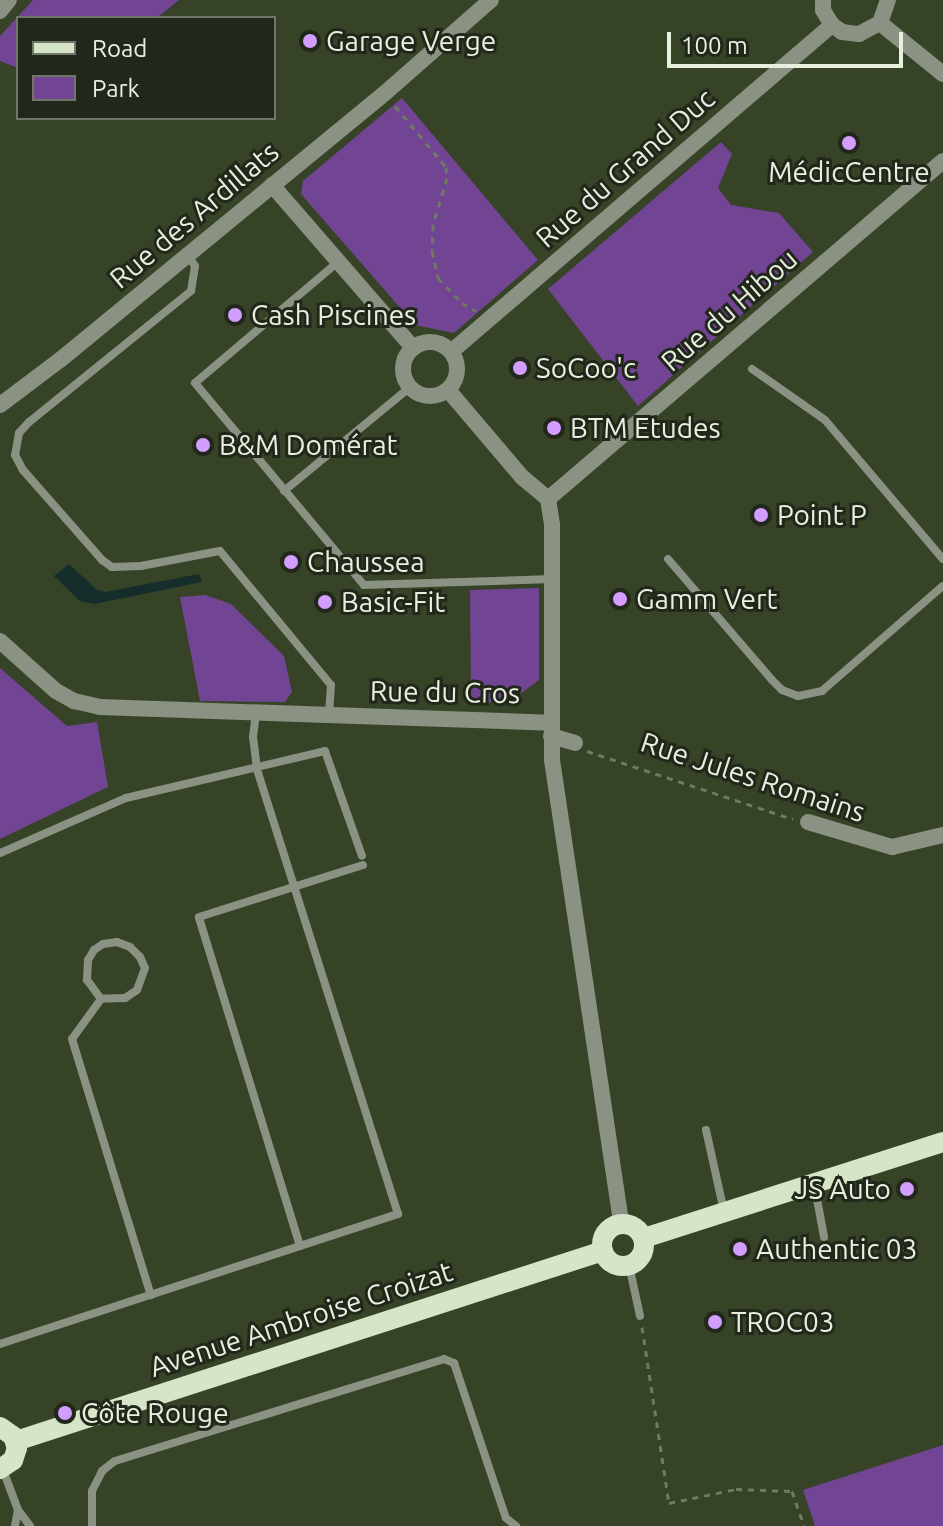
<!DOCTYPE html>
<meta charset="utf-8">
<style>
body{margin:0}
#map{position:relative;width:943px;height:1526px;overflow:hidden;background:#364326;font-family:Ubuntu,sans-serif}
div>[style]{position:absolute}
.green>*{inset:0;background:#724494}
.water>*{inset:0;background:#152e2c}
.path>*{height:3px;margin-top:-1.5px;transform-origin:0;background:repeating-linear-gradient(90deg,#6f7b61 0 6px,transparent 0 12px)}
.service>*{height:8px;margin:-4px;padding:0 4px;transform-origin:4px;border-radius:4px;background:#8a9283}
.minor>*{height:16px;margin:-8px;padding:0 8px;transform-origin:8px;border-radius:8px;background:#8a9283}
.minor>.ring{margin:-8px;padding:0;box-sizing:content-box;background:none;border:16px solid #8a9283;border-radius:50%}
.primary>*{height:20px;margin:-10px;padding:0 10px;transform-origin:10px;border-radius:10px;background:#d6e5c7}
.primary>.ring{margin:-10px;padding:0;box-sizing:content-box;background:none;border:20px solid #d6e5c7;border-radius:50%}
.dots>*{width:22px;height:22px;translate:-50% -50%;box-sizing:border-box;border:4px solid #21271a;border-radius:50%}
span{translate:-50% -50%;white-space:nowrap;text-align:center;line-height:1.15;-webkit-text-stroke:6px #21271a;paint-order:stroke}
.poi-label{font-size:28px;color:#e7f0de}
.left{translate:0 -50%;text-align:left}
.right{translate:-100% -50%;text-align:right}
.street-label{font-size:28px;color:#e7f0de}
.legend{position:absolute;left:16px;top:16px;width:260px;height:104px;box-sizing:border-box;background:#21271a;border:2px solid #707768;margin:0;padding:10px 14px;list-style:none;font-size:24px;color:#e7f0de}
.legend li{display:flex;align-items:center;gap:16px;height:40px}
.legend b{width:40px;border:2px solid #707768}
.scale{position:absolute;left:667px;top:32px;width:236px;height:36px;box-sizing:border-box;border:4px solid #e7f0de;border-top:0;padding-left:10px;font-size:24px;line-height:28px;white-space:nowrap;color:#e7f0de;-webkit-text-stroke:6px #21271a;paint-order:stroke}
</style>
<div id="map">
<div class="green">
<div style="clip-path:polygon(33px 0,179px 0,157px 18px,18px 18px,18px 68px,0 61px,0 36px)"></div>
<div style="clip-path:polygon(402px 98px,538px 260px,454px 333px,415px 325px,301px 194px,303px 181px)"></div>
<div style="clip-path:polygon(721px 142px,732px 154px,718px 188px,731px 205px,779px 213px,813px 252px,638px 406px,548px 289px)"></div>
<div style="clip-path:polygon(539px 588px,539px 680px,509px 702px,471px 702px,470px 590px)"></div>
<div style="clip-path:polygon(205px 595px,231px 604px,284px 656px,292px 692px,285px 702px,200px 701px,180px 597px)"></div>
<div style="clip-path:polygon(0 668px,67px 726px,97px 722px,108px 787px,0 839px)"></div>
<div style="clip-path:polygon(943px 1445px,943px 1526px,815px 1526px,803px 1490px)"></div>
</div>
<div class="water">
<div style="clip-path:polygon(69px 564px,96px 589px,105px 592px,199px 574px,202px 582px,94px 604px,80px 601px,54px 576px)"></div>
</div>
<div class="path">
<div style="left:395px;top:106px;width:80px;rotate:50.1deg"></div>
<div style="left:446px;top:167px;width:11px;rotate:85deg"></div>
<div style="left:447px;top:178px;width:49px;rotate:106.6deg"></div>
<div style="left:433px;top:225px;width:26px;rotate:92deg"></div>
<div style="left:432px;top:251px;width:28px;rotate:77deg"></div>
<div style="left:438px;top:278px;width:35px;rotate:46deg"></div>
<div style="left:462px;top:303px;width:16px;rotate:30deg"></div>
<div style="left:587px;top:751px;width:217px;rotate:18.3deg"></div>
<div style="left:642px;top:1327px;width:178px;rotate:81.3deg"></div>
<div style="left:669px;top:1503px;width:68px;rotate:-11.8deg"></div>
<div style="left:736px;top:1489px;width:56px;rotate:2deg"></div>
<div style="left:792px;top:1491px;width:37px;rotate:71deg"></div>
</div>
<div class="service">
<div style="left:188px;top:255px;width:13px;rotate:58deg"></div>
<div style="left:195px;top:266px;width:25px;rotate:99deg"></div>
<div style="left:191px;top:291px;width:208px;rotate:141deg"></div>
<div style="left:29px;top:422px;width:15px;rotate:132deg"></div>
<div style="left:19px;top:433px;width:22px;rotate:100deg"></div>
<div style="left:15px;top:455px;width:17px;rotate:62deg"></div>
<div style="left:23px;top:470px;width:120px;rotate:48.7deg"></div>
<div style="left:102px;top:560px;width:12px;rotate:35deg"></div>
<div style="left:112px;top:567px;width:29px;rotate:-2deg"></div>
<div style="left:141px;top:566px;width:80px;rotate:-10.8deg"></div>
<div style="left:220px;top:551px;width:174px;rotate:50.4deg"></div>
<div style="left:331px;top:685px;width:31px;rotate:94deg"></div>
<div style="left:338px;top:262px;width:187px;rotate:139.8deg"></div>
<div style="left:195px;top:383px;width:263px;rotate:50.1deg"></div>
<div style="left:364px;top:585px;width:188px;rotate:-1.8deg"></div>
<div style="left:752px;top:369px;width:89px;rotate:34.9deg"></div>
<div style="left:825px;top:420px;width:182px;rotate:49.7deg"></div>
<div style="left:284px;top:491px;width:163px;rotate:-39.5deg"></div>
<div style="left:668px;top:559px;width:160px;rotate:49.3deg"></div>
<div style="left:772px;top:680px;width:14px;rotate:45deg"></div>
<div style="left:782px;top:690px;width:17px;rotate:21deg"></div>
<div style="left:798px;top:696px;width:25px;rotate:-12deg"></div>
<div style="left:822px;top:691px;width:160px;rotate:-41deg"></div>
<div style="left:0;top:853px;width:137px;rotate:-23.6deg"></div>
<div style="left:126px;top:798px;width:204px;rotate:-13.3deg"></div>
<div style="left:325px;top:751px;width:111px;rotate:70.6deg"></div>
<div style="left:101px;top:999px;width:24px;rotate:-126deg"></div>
<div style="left:87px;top:980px;width:20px;rotate:-87deg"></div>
<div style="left:88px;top:960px;width:12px;rotate:-59deg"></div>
<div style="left:94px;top:950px;width:11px;rotate:-34deg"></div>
<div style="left:103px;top:944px;width:14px;rotate:-8deg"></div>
<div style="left:117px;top:942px;width:14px;rotate:21deg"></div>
<div style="left:130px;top:947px;width:14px;rotate:45deg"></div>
<div style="left:140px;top:957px;width:12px;rotate:66deg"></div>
<div style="left:145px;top:968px;width:23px;rotate:110deg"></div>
<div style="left:137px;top:990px;width:14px;rotate:146deg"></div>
<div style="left:125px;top:998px;width:24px;rotate:178deg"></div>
<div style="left:101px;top:999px;width:49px;rotate:125.9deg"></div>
<div style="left:72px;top:1039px;width:268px;rotate:72.9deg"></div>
<div style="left:706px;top:1130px;width:83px;rotate:77.5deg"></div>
<div style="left:814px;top:1183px;width:55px;rotate:79.5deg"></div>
<div style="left:300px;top:1246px;width:344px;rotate:-107.1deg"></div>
<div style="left:199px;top:917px;width:172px;rotate:-17.6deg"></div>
<div style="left:629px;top:1265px;width:52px;rotate:77.8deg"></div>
<div style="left:0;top:1344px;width:419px;rotate:-18.1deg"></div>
<div style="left:398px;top:1214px;width:467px;rotate:-107.6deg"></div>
<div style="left:257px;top:769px;width:32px;rotate:-97deg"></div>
<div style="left:253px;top:737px;width:23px;rotate:-83deg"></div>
<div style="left:3px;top:1470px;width:43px;rotate:69.4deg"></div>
<div style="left:18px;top:1510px;width:16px;rotate:101deg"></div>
<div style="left:18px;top:1510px;width:20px;rotate:53deg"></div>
<div style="left:92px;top:1526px;width:35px;rotate:-90deg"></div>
<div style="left:92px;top:1491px;width:22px;rotate:-63deg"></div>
<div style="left:102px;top:1471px;width:16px;rotate:-38deg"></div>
<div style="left:115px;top:1461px;width:344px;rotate:-17.2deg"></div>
<div style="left:444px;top:1359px;width:11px;rotate:22deg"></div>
<div style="left:454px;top:1363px;width:163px;rotate:71.5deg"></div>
<div style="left:506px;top:1518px;width:13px;rotate:39deg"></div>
</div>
<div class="minor">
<div style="left:823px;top:0;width:10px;rotate:90deg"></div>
<div style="left:823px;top:10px;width:17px;rotate:59deg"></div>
<div style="left:832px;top:25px;width:12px;rotate:35deg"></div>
<div style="left:842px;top:32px;width:17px;rotate:7deg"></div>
<div style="left:859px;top:34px;width:24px;rotate:-28deg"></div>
<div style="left:880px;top:23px;width:24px;rotate:-71deg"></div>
<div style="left:0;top:11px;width:14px;rotate:-51deg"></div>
<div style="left:880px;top:23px;width:81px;rotate:39deg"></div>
<div style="left:272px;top:185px;width:216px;rotate:49.1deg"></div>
<div class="ring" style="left:403px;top:342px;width:38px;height:38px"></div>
<div style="left:452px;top:351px;width:501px;rotate:-40.63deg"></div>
<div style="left:448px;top:390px;width:114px;rotate:49.6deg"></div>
<div style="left:522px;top:477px;width:34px;rotate:40deg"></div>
<div style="left:0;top:405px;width:75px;rotate:-36.9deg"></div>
<div style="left:60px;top:360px;width:421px;rotate:-39.4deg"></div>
<div style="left:385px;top:93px;width:141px;rotate:-41.3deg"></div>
<div style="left:548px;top:499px;width:26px;rotate:81deg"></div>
<div style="left:552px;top:525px;width:235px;rotate:90deg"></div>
<div style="left:552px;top:760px;width:468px;rotate:81.5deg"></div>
<div style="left:548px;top:499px;width:520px;rotate:-40.55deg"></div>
<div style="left:0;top:641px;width:75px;rotate:41.8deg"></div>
<div style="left:56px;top:691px;width:21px;rotate:29deg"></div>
<div style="left:74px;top:701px;width:27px;rotate:13deg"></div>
<div style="left:100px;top:707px;width:450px;rotate:2deg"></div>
<div style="left:551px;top:736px;width:25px;rotate:16deg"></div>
<div style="left:808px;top:822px;width:88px;rotate:16.6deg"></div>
<div style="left:892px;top:847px;width:52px;rotate:-13.2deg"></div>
</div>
<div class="primary">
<div class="ring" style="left:602px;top:1224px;width:22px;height:22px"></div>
<div style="left:644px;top:1238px;width:314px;rotate:-17.8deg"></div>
<div style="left:0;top:1427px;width:16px;rotate:35deg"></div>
<div style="left:13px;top:1436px;width:13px;rotate:72deg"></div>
<div style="left:17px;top:1448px;width:13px;rotate:108deg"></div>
<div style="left:13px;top:1460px;width:16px;rotate:145deg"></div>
<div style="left:16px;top:1441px;width:617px;rotate:-17.94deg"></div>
</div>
<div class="dots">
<div style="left:310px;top:41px;background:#d29dfd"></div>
<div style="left:849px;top:143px;background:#d29dfd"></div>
<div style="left:235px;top:315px;background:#d29dfd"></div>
<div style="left:520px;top:368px;background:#d29dfd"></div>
<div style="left:554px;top:428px;background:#d29dfd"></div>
<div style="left:203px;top:445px;background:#d29dfd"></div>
<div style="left:761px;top:515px;background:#d29dfd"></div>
<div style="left:291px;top:562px;background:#d29dfd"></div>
<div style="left:620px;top:599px;background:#d29dfd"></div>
<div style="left:325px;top:602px;background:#d29dfd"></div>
<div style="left:907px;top:1189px;background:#d29dfd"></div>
<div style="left:740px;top:1249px;background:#d29dfd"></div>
<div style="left:715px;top:1322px;background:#d29dfd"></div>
<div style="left:65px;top:1413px;background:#d29dfd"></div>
</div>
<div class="poi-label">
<span class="left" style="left:326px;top:41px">Garage Verge</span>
<span style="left:849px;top:172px">MédicCentre</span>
<span class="left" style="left:251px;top:315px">Cash Piscines</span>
<span class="left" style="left:536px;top:368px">SoCoo'c</span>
<span class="left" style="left:570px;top:428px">BTM Etudes</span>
<span class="left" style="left:219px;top:445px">B&amp;M Domérat</span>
<span class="left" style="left:777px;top:515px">Point P</span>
<span class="left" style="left:307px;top:562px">Chaussea</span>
<span class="left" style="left:636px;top:599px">Gamm Vert</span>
<span class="left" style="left:341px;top:602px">Basic-Fit</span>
<span class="right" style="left:891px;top:1189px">JS Auto</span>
<span class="left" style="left:756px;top:1249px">Authentic 03</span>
<span class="left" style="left:731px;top:1322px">TROC03</span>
<span class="left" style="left:81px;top:1413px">Côte Rouge</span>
</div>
<div class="street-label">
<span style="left:625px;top:168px;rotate:-41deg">Rue du Grand Duc</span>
<span style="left:194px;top:215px;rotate:-40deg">Rue des Ardillats</span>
<span style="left:729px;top:310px;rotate:-41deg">Rue du Hibou</span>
<span style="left:445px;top:692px;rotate:1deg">Rue du Cros</span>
<span style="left:753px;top:777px;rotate:18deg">Rue Jules Romains</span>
<span style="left:301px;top:1319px;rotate:-18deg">Avenue Ambroise Croizat</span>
</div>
<ul class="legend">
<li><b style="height:10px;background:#d6e5c7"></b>Road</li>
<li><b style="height:22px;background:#724494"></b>Park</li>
</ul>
<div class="scale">100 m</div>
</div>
